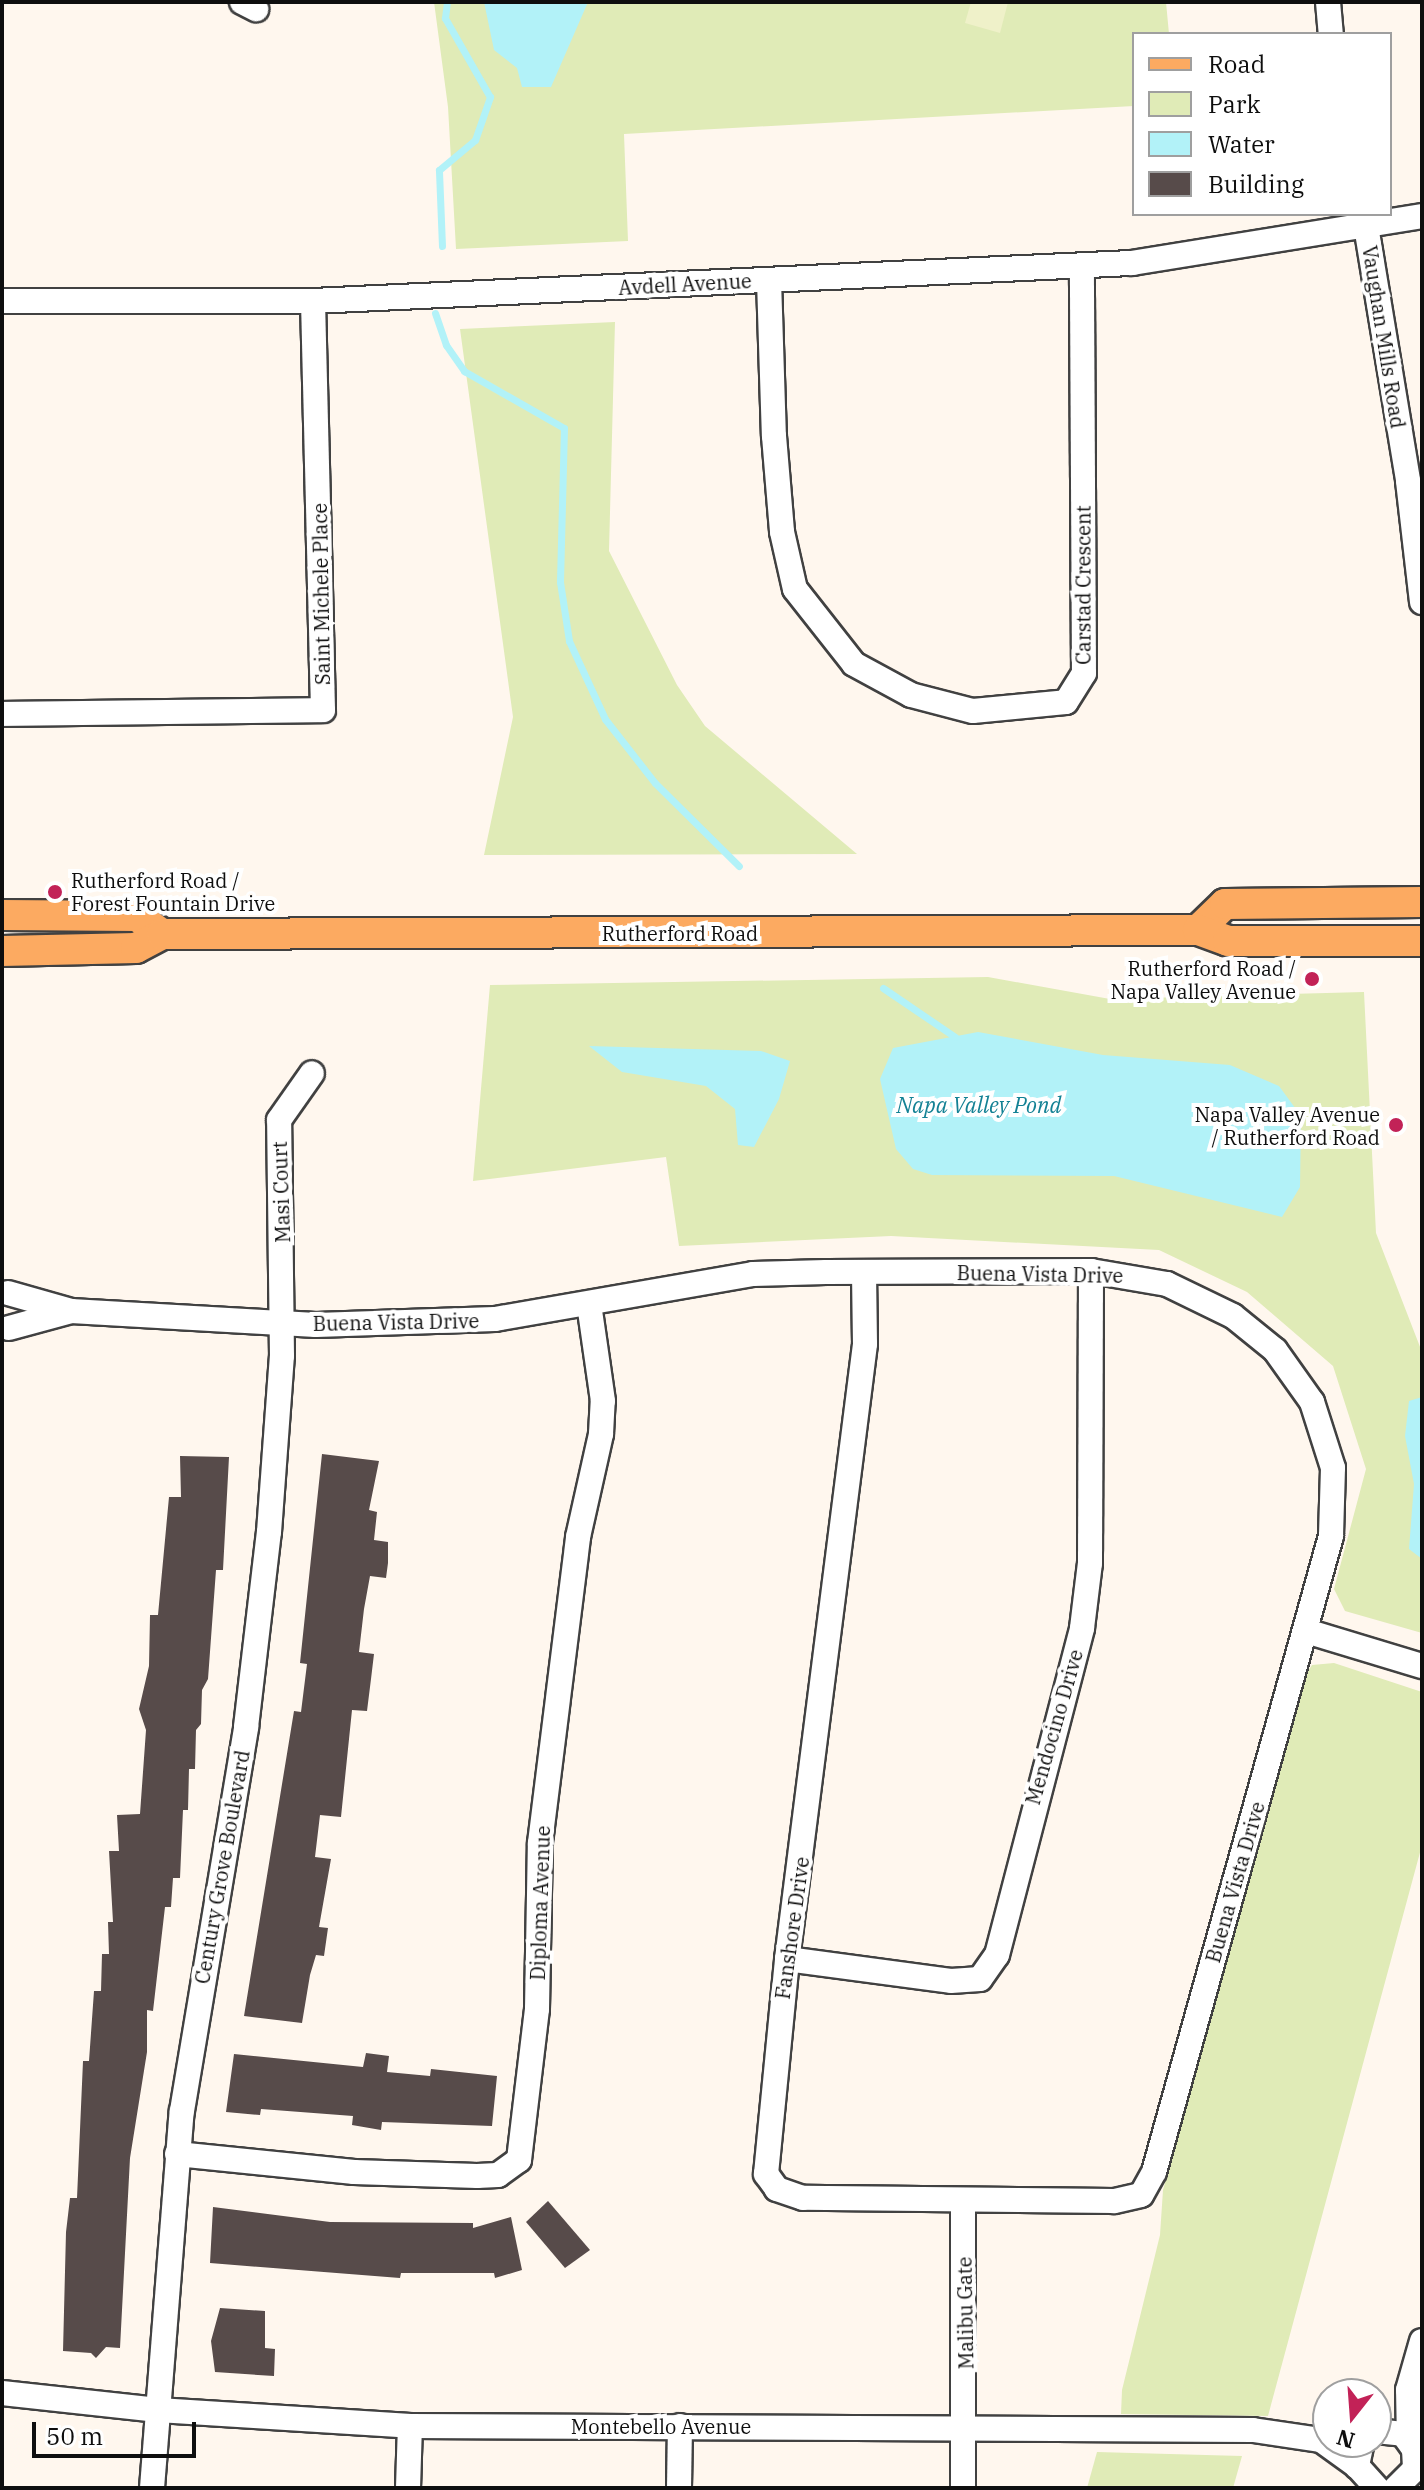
<!DOCTYPE html>
<style>
body{margin:0}
#map{position:relative;width:1424px;height:2490px;overflow:hidden;background:#fff7ee;font-family:"IBM Plex Serif",serif}
div>[style]{position:absolute}
.green>*{inset:0;background:#e0ebb7}
.pitch>*{inset:0;background:#eff1c9}
.water>*{inset:0;background:#b2f2f8}
.stream>*{height:7px;margin:-3.5px;padding:0 3.5px;transform-origin:3.5px;border-radius:3.5px;background:#b2f2f8}
.building>*{inset:0;background:#574b4a}
.roads{filter:drop-shadow(2px 0 #414141) drop-shadow(-2px 0 #414141) drop-shadow(0 2px #414141) drop-shadow(0 -2px #414141)}
.minor>*{height:24px;margin:-12px;padding:0 12px;transform-origin:12px;border-radius:12px;background:#fff}
.major>*{height:30px;margin:-15px;padding:0 15px;transform-origin:15px;border-radius:15px;background:#fcaa61}
.dots>*{width:22px;height:22px;translate:-50% -50%;box-sizing:border-box;border:4px solid #fff;border-radius:50%}
span{translate:-50% -50%;white-space:nowrap;text-align:center;line-height:1.15;-webkit-text-stroke:8px #fff;paint-order:stroke}
.street-label{font-size:20px;color:#0e0e0e}
.poi-label{font-size:20px;color:#0e0e0e}
.left{translate:0 -50%;text-align:left}
.right{translate:-100% -50%;text-align:right}
.water-label{font-size:22px;color:#138194;font-style:italic}
.frame{position:absolute;inset:0;border:4px solid #0e0e0e;pointer-events:none}
.legend{position:absolute;left:1132px;top:32px;width:260px;height:184px;box-sizing:border-box;background:#fff;border:2px solid #9f9f9f;margin:0;padding:10px 14px;list-style:none;font-size:24px;color:#0e0e0e}
.legend li{display:flex;align-items:center;gap:16px;height:40px}
.legend b{width:40px;border:2px solid #9f9f9f}
.north{position:absolute;left:1312px;top:2378px;width:80px;height:80px;box-sizing:border-box;background:#fff;border:2px solid #9f9f9f;border-radius:50%;rotate:197deg;font-size:22px;font-weight:700;line-height:32px;text-align:center;color:#0e0e0e}
.north::after{content:'';display:block;margin:auto;width:28px;height:36px;background:#c22257;clip-path:polygon(50% 0,100% 100%,50% 72%,0 100%)}
.scale{position:absolute;left:32px;top:2422px;width:164px;height:36px;box-sizing:border-box;border:4px solid #0e0e0e;border-top:0;padding-left:10px;font-size:24px;line-height:28px;white-space:nowrap;color:#0e0e0e;-webkit-text-stroke:6px #fff;paint-order:stroke}
</style>
<div id="map">
<div class="green">
<div style="clip-path:polygon(434px 2px,1166px 2px,1169px 34px,1134px 34px,1134px 106px,624px 134px,628px 241px,456px 249px,448px 107px)"></div>
<div style="clip-path:polygon(615px 322px,609px 551px,677px 685px,705px 726px,857px 854px,484px 855px,513px 717px,460px 329px)"></div>
<div style="clip-path:polygon(988px 977px,1110px 999px,1364px 992px,1376px 1233px,1422px 1352px,1422px 1633px,1345px 1611px,1334px 1589px,1366px 1469px,1333px 1366px,1247px 1292px,1159px 1250px,891px 1236px,679px 1246px,666px 1157px,473px 1181px,490px 985px)"></div>
<div style="clip-path:polygon(1334px 1663px,1422px 1692px,1422px 1845px,1268px 2416px,1121px 2414px,1122px 2390px,1160px 2235px,1163px 2190px,1267px 1810px,1306px 1674px,1312px 1665px)"></div>
<div style="clip-path:polygon(1097px 2452px,1242px 2456px,1233px 2488px,1087px 2488px)"></div>
</div>
<div class="pitch">
<div style="clip-path:polygon(971px 2px,1008px 2px,1000px 33px,965px 23px)"></div>
</div>
<div class="water">
<div style="clip-path:polygon(484px 2px,588px 2px,551px 87px,522px 87px,517px 68px,494px 50px)"></div>
<div style="clip-path:polygon(978px 1032px,1103px 1055px,1230px 1065px,1279px 1086px,1301px 1116px,1300px 1187px,1282px 1217px,1114px 1176px,932px 1175px,913px 1169px,896px 1149px,880px 1079px,893px 1048px)"></div>
<div style="clip-path:polygon(589px 1046px,761px 1051px,790px 1061px,779px 1099px,754px 1147px,738px 1145px,735px 1109px,706px 1086px,622px 1072px)"></div>
<div style="clip-path:polygon(1422px 1397px,1422px 1559px,1409px 1549px,1414px 1484px,1405px 1436px,1409px 1401px)"></div>
</div>
<div class="stream">
<div style="left:442px;top:246px;width:76px;rotate:-92.3deg"></div>
<div style="left:439px;top:170px;width:47px;rotate:-39.8deg"></div>
<div style="left:475px;top:140px;width:46px;rotate:-70.8deg"></div>
<div style="left:490px;top:97px;width:91px;rotate:-119.7deg"></div>
<div style="left:445px;top:18px;width:16px;rotate:-83deg"></div>
<div style="left:435px;top:313px;width:34px;rotate:71deg"></div>
<div style="left:446px;top:345px;width:32px;rotate:55deg"></div>
<div style="left:464px;top:371px;width:115px;rotate:29.7deg"></div>
<div style="left:564px;top:428px;width:154px;rotate:91.5deg"></div>
<div style="left:560px;top:582px;width:60px;rotate:81.3deg"></div>
<div style="left:569px;top:641px;width:86px;rotate:65.2deg"></div>
<div style="left:605px;top:719px;width:81px;rotate:52deg"></div>
<div style="left:655px;top:783px;width:118px;rotate:44.7deg"></div>
<div style="left:883px;top:988px;width:87px;rotate:34.2deg"></div>
</div>
<div class="building">
<div style="clip-path:polygon(322px 1454px,379px 1461px,369px 1510px,377px 1512px,374px 1540px,388px 1542px,388px 1563px,386px 1578px,370px 1576px,364px 1609px,359px 1652px,374px 1654px,371px 1679px,367px 1711px,352px 1710px,341px 1817px,320px 1815px,315px 1857px,331px 1859px,319px 1927px,328px 1928px,324px 1956px,316px 1955px,310px 1975px,302px 2023px,244px 2016px,294px 1711px,301px 1712px,307px 1664px,300px 1663px)"></div>
<div style="clip-path:polygon(180px 1456px,229px 1457px,223px 1570px,216px 1570px,208px 1679px,202px 1690px,201px 1724px,196px 1730px,195px 1769px,189px 1769px,188px 1810px,183px 1810px,180px 1878px,173px 1878px,171px 1907px,165px 1907px,153px 2011px,147px 2010px,147px 2052px,130px 2158px,120px 2348px,106px 2347px,96px 2358px,91px 2353px,63px 2351px,66px 2232px,70px 2198px,77px 2198px,83px 2061px,89px 2061px,94px 1991px,101px 1991px,102px 1954px,109px 1954px,108px 1922px,113px 1922px,109px 1851px,119px 1851px,117px 1815px,140px 1814px,146px 1730px,139px 1709px,149px 1666px,150px 1615px,158px 1615px,169px 1497px,181px 1497px)"></div>
<div style="clip-path:polygon(366px 2053px,389px 2056px,387px 2072px,430px 2076px,431px 2069px,497px 2076px,492px 2126px,382px 2122px,381px 2130px,352px 2125px,353px 2116px,261px 2109px,260px 2115px,226px 2112px,234px 2054px,363px 2067px)"></div>
<div style="clip-path:polygon(548px 2201px,590px 2250px,565px 2268px,526px 2222px)"></div>
<div style="clip-path:polygon(213px 2207px,330px 2222px,473px 2223px,473px 2228px,511px 2217px,522px 2270px,495px 2278px,494px 2273px,401px 2273px,400px 2278px,210px 2263px)"></div>
<div style="clip-path:polygon(220px 2308px,265px 2311px,265px 2348px,275px 2349px,274px 2376px,215px 2372px,211px 2341px)"></div>
</div>
<div class="roads">
<div class="minor">
<div style="left:242px;top:2px;width:16px;rotate:27deg"></div>
<div style="left:1328px;top:2px;width:32px;rotate:85deg"></div>
<div style="left:1364px;top:214px;width:271px;rotate:80.6deg"></div>
<div style="left:1408px;top:481px;width:122px;rotate:83.4deg"></div>
<div style="left:769px;top:280px;width:156px;rotate:88.2deg"></div>
<div style="left:774px;top:436px;width:96px;rotate:85.2deg"></div>
<div style="left:782px;top:532px;width:58px;rotate:77.2deg"></div>
<div style="left:795px;top:589px;width:95px;rotate:51.8deg"></div>
<div style="left:854px;top:664px;width:65px;rotate:28.5deg"></div>
<div style="left:911px;top:695px;width:64px;rotate:14.5deg"></div>
<div style="left:973px;top:711px;width:93px;rotate:-5.5deg"></div>
<div style="left:1066px;top:702px;width:34px;rotate:-58deg"></div>
<div style="left:1084px;top:673px;width:408px;rotate:-90.3deg"></div>
<div style="left:2px;top:301px;width:311px"></div>
<div style="left:313px;top:301px;width:820px;rotate:-2.66deg"></div>
<div style="left:1132px;top:263px;width:294px;rotate:-9.2deg"></div>
<div style="left:2px;top:714px;width:321px;rotate:-0.7deg"></div>
<div style="left:323px;top:710px;width:409px;rotate:-91.4deg"></div>
<div style="left:8px;top:1293px;width:66px;rotate:15.9deg"></div>
<div style="left:71px;top:1311px;width:245px;rotate:3.3deg"></div>
<div style="left:316px;top:1325px;width:179px;rotate:-1.9deg"></div>
<div style="left:495px;top:1319px;width:262px;rotate:-9.9deg"></div>
<div style="left:753px;top:1274px;width:73px;rotate:-1.6deg"></div>
<div style="left:826px;top:1272px;width:265px;rotate:-0.2deg"></div>
<div style="left:1091px;top:1271px;width:77px;rotate:9.7deg"></div>
<div style="left:1167px;top:1284px;width:73px;rotate:25.9deg"></div>
<div style="left:1233px;top:1316px;width:54px;rotate:39deg"></div>
<div style="left:1275px;top:1350px;width:64px;rotate:54.6deg"></div>
<div style="left:1312px;top:1402px;width:69px;rotate:72.3deg"></div>
<div style="left:1333px;top:1468px;width:68px;rotate:91.7deg"></div>
<div style="left:1331px;top:1536px;width:660px;rotate:105.55deg"></div>
<div style="left:1154px;top:2172px;width:26px;rotate:119deg"></div>
<div style="left:1141px;top:2195px;width:28px;rotate:167deg"></div>
<div style="left:1114px;top:2201px;width:311px;rotate:-179.4deg"></div>
<div style="left:803px;top:2198px;width:28px;rotate:-161deg"></div>
<div style="left:777px;top:2189px;width:19px;rotate:-126deg"></div>
<div style="left:766px;top:2174px;width:216px;rotate:-84.4deg"></div>
<div style="left:787px;top:1959px;width:620px;rotate:-82.77deg"></div>
<div style="left:865px;top:1344px;width:71px;rotate:-90.8deg"></div>
<div style="left:9px;top:1328px;width:64px;rotate:-15.3deg"></div>
<div style="left:1306px;top:1631px;width:121px;rotate:16.8deg"></div>
<div style="left:787px;top:1959px;width:165px;rotate:7.6deg"></div>
<div style="left:951px;top:1981px;width:29px;rotate:-4deg"></div>
<div style="left:980px;top:1979px;width:29px;rotate:-55deg"></div>
<div style="left:997px;top:1955px;width:338px;rotate:-75.4deg"></div>
<div style="left:1082px;top:1628px;width:65px;rotate:-83deg"></div>
<div style="left:1090px;top:1563px;width:292px;rotate:-89.8deg"></div>
<div style="left:177px;top:2154px;width:178px;rotate:5.8deg"></div>
<div style="left:354px;top:2172px;width:123px;rotate:1.9deg"></div>
<div style="left:477px;top:2176px;width:21px;rotate:-3deg"></div>
<div style="left:498px;top:2175px;width:26px;rotate:-36deg"></div>
<div style="left:519px;top:2160px;width:152px;rotate:-83.2deg"></div>
<div style="left:537px;top:2009px;width:166px;rotate:-89deg"></div>
<div style="left:540px;top:1843px;width:308px;rotate:-82.9deg"></div>
<div style="left:578px;top:1537px;width:106px;rotate:-77.4deg"></div>
<div style="left:601px;top:1434px;width:33px;rotate:-87deg"></div>
<div style="left:603px;top:1401px;width:98px;rotate:-98.2deg"></div>
<div style="left:2px;top:2393px;width:157px;rotate:6.2deg"></div>
<div style="left:158px;top:2410px;width:253px;rotate:3.6deg"></div>
<div style="left:410px;top:2426px;width:843px;rotate:0.27deg"></div>
<div style="left:1253px;top:2430px;width:69px;rotate:8.4deg"></div>
<div style="left:1321px;top:2440px;width:44px;rotate:35.8deg"></div>
<div style="left:1376px;top:2431px;width:27px;rotate:6deg"></div>
<div style="left:1403px;top:2434px;width:19px;rotate:54deg"></div>
<div style="left:1414px;top:2449px;width:20px;rotate:87deg"></div>
<div style="left:1415px;top:2469px;width:27px;rotate:135deg"></div>
<div style="left:1409px;top:2440px;width:50px;rotate:-91.1deg"></div>
<div style="left:1408px;top:2390px;width:51px;rotate:-74.1deg"></div>
<div style="left:1362px;top:2442px;width:25px;rotate:102deg"></div>
<div style="left:1357px;top:2466px;width:30px;rotate:48deg"></div>
<div style="left:152px;top:2488px;width:378px;rotate:-85.5deg"></div>
<div style="left:182px;top:2111px;width:389px;rotate:-80.5deg"></div>
<div style="left:246px;top:1727px;width:196px;rotate:-83.3deg"></div>
<div style="left:269px;top:1532px;width:176px;rotate:-85.8deg"></div>
<div style="left:282px;top:1356px;width:236px;rotate:-90.7deg"></div>
<div style="left:279px;top:1120px;width:57px;rotate:-54.9deg"></div>
<div style="left:408px;top:2488px;width:62px;rotate:-88.2deg"></div>
<div style="left:679px;top:2488px;width:62px;rotate:-89.1deg"></div>
<div style="left:963px;top:2488px;width:288px;rotate:-90deg"></div>
</div>
<div class="major">
<div style="left:2px;top:915px;width:135px;rotate:0.4deg"></div>
<div style="left:137px;top:916px;width:31px;rotate:36deg"></div>
<div style="left:1198px;top:930px;width:37px;rotate:-44deg"></div>
<div style="left:1225px;top:904px;width:197px;rotate:-0.6deg"></div>
<div style="left:2px;top:951px;width:134px;rotate:-1.3deg"></div>
<div style="left:136px;top:948px;width:30px;rotate:-28deg"></div>
<div style="left:162px;top:934px;width:1036px;rotate:-0.22deg"></div>
<div style="left:1198px;top:930px;width:32px;rotate:20deg"></div>
<div style="left:1228px;top:941px;width:194px"></div>
</div>
</div>
<div class="dots">
<div style="left:55px;top:892px;background:#c22257"></div>
<div style="left:1312px;top:979px;background:#c22257"></div>
<div style="left:1396px;top:1125px;background:#c22257"></div>
</div>
<div class="street-label">
<span style="left:685px;top:284px;rotate:-3deg">Avdell Avenue</span>
<span style="left:1384px;top:337px;rotate:81deg">Vaughan Mills Road</span>
<span style="left:1083px;top:585px;rotate:-90deg">Carstad Crescent</span>
<span style="left:321px;top:594px;rotate:-91deg">Saint Michele Place</span>
<span style="left:680px;top:933px">Rutherford Road</span>
<span style="left:281px;top:1192px;rotate:-92deg">Masi Court</span>
<span style="left:1040px;top:1274px;rotate:1deg">Buena Vista Drive</span>
<span style="left:396px;top:1322px;rotate:-1deg">Buena Vista Drive</span>
<span style="left:1054px;top:1727px;rotate:-74deg">Mendocino Drive</span>
<span style="left:222px;top:1867px;rotate:-80deg">Century Grove Boulevard</span>
<span style="left:1235px;top:1882px;rotate:-74deg">Buena Vista Drive</span>
<span style="left:540px;top:1903px;rotate:-88deg">Diploma Avenue</span>
<span style="left:792px;top:1928px;rotate:-82deg">Fanshore Drive</span>
<span style="left:965px;top:2313px;rotate:-91deg">Malibu Gate</span>
<span style="left:661px;top:2426px">Montebello Avenue</span>
</div>
<div class="poi-label">
<span class="left" style="left:71px;top:892px">Rutherford Road /<br>Forest Fountain Drive</span>
<span class="right" style="left:1296px;top:980px">Rutherford Road /<br>Napa Valley Avenue</span>
<span class="right" style="left:1380px;top:1126px">Napa Valley Avenue<br>/ Rutherford Road</span>
</div>
<div class="water-label">
<span style="left:979px;top:1105px">Napa Valley Pond</span>
</div>
<div class="frame"></div>
<ul class="legend">
<li><b style="height:10px;background:#fcaa61"></b>Road</li>
<li><b style="height:22px;background:#e0ebb7"></b>Park</li>
<li><b style="height:22px;background:#b2f2f8"></b>Water</li>
<li><b style="height:22px;background:#574b4a"></b>Building</li>
</ul>
<div class="north">N</div>
<div class="scale">50 m</div>
</div>
